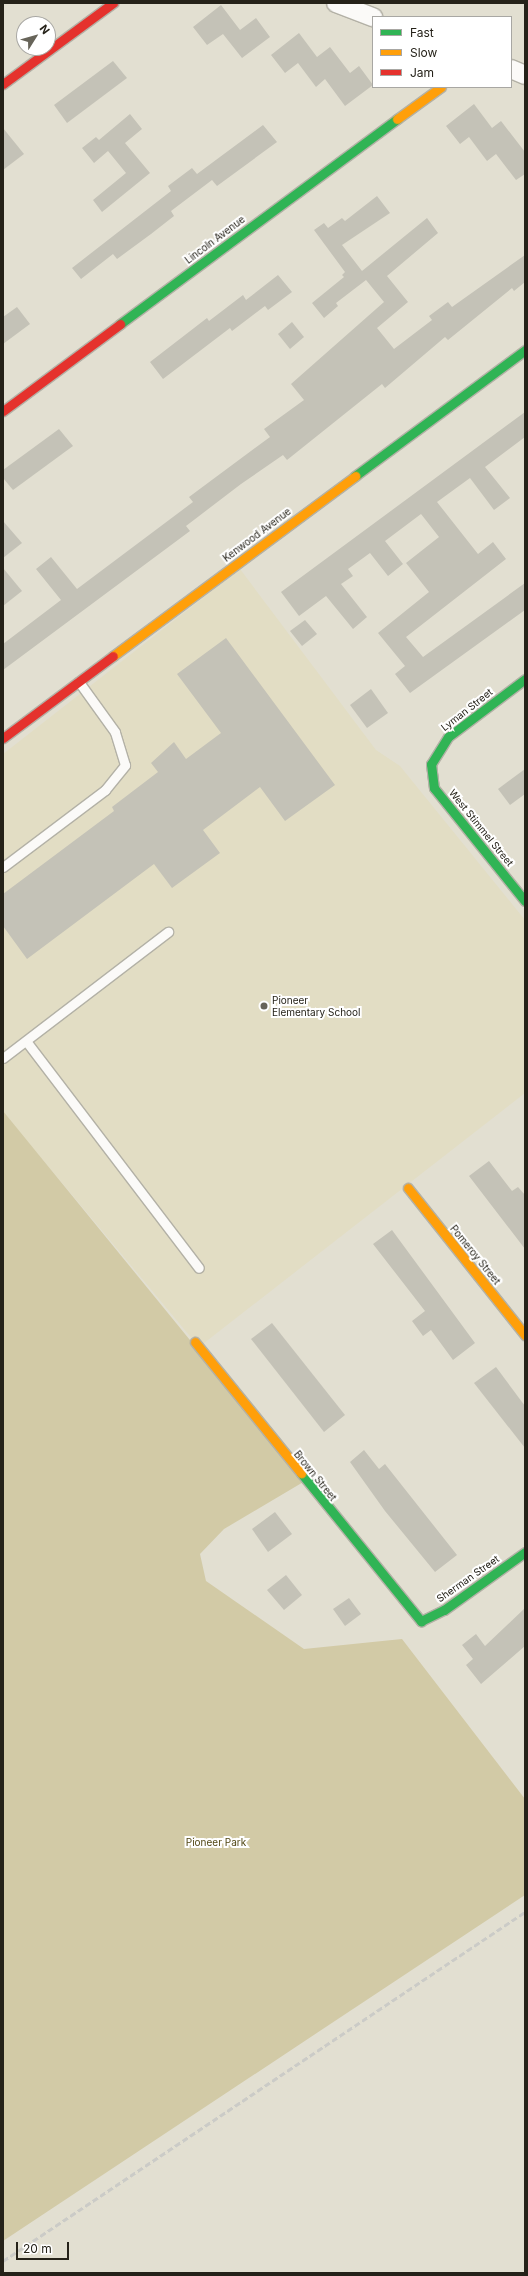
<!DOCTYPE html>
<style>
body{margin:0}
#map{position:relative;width:528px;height:2276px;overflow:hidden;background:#e2dfd1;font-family:Inter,sans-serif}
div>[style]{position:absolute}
.built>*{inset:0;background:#e2ddc4}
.green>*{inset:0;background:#d2caa6}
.building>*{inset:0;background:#c4c2b7}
.roads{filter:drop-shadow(1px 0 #b3b1a6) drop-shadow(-1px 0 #b3b1a6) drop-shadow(0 1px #b3b1a6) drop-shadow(0 -1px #b3b1a6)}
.lane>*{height:9px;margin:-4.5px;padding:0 4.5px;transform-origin:4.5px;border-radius:4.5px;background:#fbfaf8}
.street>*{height:18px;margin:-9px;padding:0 9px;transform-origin:9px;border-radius:9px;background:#fbfaf8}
.fast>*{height:9px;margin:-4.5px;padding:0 4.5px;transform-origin:4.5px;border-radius:4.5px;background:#30b455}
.slow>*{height:9px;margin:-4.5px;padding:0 4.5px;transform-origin:4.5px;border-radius:4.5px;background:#ff9f0a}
.jam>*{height:9px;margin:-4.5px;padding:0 4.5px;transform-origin:4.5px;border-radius:4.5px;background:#e5322d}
.rail>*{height:3px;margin-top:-1.5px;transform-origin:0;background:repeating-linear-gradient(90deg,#cbcbc7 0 6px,transparent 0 9px)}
.dots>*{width:11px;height:11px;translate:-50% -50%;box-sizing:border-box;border:2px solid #fff;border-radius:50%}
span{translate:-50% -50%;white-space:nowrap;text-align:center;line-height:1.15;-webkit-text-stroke:4px #fff;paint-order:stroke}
.street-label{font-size:10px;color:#252219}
.poi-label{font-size:10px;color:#252219}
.left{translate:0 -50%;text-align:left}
.park-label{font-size:10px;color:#514613}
.frame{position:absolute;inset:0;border:4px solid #252219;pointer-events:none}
.legend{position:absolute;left:372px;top:16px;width:140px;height:72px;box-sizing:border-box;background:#fff;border:1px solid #a8a7a3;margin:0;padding:5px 7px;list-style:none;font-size:12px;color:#252219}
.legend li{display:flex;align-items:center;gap:8px;height:20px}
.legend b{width:20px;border:1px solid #a8a7a3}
.north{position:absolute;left:16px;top:16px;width:40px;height:40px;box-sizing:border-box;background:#fff;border:1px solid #a8a7a3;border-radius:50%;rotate:53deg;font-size:11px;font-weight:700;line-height:16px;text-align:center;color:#252219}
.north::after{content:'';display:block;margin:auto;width:14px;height:18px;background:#676459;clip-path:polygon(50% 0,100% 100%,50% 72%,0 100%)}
.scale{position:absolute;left:16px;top:2242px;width:53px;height:18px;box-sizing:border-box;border:2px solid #252219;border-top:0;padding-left:5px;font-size:12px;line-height:14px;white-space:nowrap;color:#252219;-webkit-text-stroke:3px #fff;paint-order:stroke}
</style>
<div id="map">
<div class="built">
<div style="clip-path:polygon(240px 569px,376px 750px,400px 766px,525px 920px,525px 1093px,199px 1347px,3px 1112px,3px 754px)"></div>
</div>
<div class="green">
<div style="clip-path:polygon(3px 1111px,305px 1481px,224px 1529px,200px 1554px,206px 1581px,304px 1649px,402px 1639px,525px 1799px,525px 1895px,3px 2241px)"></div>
</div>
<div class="building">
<div style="clip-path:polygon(221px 5px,240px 30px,256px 18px,270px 37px,242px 58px,223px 34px,207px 45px,193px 27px)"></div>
<div style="clip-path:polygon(299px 33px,317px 57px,330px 47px,350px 73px,359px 66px,373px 85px,345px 106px,325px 79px,316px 87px,298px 63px,285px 73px,271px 55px)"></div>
<div style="clip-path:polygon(113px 61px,127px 78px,67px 123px,54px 105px)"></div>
<div style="clip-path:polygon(474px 104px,492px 128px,501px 121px,525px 152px,525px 174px,516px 180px,496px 154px,487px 161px,469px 137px,460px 144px,446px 126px)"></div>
<div style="clip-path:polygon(130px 114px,142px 129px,125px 143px,150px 173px,102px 212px,93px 200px,126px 173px,108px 151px,94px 163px,82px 148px,96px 137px,99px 140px)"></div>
<div style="clip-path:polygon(263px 125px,277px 142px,217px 186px,212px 180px,171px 211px,174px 216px,151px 234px,117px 259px,113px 254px,81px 279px,72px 268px,171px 191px,168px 186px,192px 168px,197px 174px)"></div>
<div style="clip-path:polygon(3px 128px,24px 154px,3px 170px)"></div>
<div style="clip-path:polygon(377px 196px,390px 213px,342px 245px,362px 271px,427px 218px,438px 233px,387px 276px,408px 302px,377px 328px,394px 349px,432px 320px,429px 316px,448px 302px,452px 307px,525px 255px,525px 282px,514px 291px,512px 288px,448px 340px,445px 337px,385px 388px,382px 384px,287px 460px,283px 455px,241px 484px,186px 526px,190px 531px,3px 670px,3px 644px,61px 600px,36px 569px,51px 557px,77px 589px,193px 502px,189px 497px,270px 437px,264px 429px,304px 400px,291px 384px,384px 302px,366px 280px,336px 303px,338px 306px,324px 318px,312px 303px,344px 277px,342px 275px,345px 272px,314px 230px,324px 223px,328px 228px,342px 218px,345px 221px)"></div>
<div style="clip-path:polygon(278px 275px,292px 292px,268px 310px,265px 306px,232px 331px,230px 328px,163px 379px,150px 362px,207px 318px,209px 321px,243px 295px,246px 300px)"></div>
<div style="clip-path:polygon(17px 307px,30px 324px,3px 344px,3px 317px)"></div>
<div style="clip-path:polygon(292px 322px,304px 337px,290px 349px,278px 334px)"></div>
<div style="clip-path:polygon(525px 412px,525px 437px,485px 467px,510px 498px,494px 510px,470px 478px,437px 502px,478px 554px,493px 542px,506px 559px,406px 637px,423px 657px,525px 583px,525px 610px,410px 693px,395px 674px,405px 666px,378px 633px,429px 592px,406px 563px,439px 537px,421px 514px,385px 541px,403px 564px,388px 576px,370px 553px,348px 569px,353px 576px,341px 584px,367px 617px,353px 629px,326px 596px,299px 616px,281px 592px)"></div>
<div style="clip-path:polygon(59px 429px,73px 446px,13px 490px,3px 478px,3px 470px)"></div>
<div style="clip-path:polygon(3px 521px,22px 543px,3px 558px)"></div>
<div style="clip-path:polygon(3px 568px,22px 591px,3px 606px)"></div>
<div style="clip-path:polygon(305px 620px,317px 634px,302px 646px,290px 631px)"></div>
<div style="clip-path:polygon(226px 638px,335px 785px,285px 821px,260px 787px,203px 830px,220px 853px,172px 888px,154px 864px,27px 959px,3px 926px,3px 894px,114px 811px,112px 807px,158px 772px,151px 763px,174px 742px,186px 759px,221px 733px,177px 674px)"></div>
<div style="clip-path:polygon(371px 689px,388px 713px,367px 728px,350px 705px)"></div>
<div style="clip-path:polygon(525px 769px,525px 794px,510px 805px,498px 789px)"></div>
<div style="clip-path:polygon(489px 1161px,512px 1191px,518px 1187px,525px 1195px,525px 1249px,469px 1176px)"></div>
<div style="clip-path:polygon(392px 1230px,475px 1343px,453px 1360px,431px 1330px,423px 1336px,412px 1321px,425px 1311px,373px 1244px)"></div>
<div style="clip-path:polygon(272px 1323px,345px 1415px,324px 1432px,251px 1339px)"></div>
<div style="clip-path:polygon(496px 1367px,525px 1406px,525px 1448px,474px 1383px)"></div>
<div style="clip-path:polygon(364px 1450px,379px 1469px,385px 1464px,457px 1555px,435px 1572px,385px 1511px,350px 1462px)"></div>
<div style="clip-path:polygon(275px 1512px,292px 1534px,268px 1552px,252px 1529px)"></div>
<div style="clip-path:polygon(286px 1575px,302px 1595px,284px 1610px,267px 1590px)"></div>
<div style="clip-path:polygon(349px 1598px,361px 1614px,345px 1626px,333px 1609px)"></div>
<div style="clip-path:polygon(525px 1608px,525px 1646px,481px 1684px,466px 1665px,473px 1659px,462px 1645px,476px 1634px,485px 1646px)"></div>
</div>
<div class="roads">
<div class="lane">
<div style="left:3px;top:867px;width:128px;rotate:-37deg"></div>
<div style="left:105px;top:790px;width:32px;rotate:-51deg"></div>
<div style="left:125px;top:765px;width:34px;rotate:-107deg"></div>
<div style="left:115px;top:732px;width:62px;rotate:-125.8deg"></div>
<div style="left:26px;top:1041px;width:285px;rotate:52.7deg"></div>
<div style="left:3px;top:1058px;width:208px;rotate:-37.4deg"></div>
</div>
<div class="street">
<div style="left:336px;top:3px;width:40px;rotate:21deg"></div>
<div style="left:511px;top:69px;width:15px;rotate:23deg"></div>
</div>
<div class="fast">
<div style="left:120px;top:324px;width:345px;rotate:-36.5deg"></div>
<div style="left:355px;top:476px;width:212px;rotate:-36.5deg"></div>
<div style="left:525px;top:679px;width:96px;rotate:143deg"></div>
<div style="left:448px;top:737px;width:32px;rotate:122deg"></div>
<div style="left:431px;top:764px;width:24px;rotate:83deg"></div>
<div style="left:434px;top:788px;width:145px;rotate:51.2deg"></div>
<div style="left:301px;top:1473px;width:191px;rotate:51deg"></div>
<div style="left:421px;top:1621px;width:25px;rotate:-26deg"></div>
<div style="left:444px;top:1610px;width:100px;rotate:-35.6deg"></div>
</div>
<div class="slow">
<div style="left:397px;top:119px;width:54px;rotate:-36deg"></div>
<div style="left:113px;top:656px;width:302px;rotate:-36.6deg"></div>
<div style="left:408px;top:1188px;width:188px;rotate:51.5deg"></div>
<div style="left:195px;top:1342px;width:169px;rotate:51deg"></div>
</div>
<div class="jam">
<div style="left:3px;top:84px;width:137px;rotate:-36.4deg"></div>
<div style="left:3px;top:411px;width:146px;rotate:-36.6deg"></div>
<div style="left:3px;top:738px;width:137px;rotate:-36.7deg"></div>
</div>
</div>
<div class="rail">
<div style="left:3px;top:2261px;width:628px;rotate:-33.77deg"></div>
</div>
<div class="dots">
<div style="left:264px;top:1006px;background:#676459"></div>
</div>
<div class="street-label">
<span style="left:215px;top:240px;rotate:-37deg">Lincoln Avenue</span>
<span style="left:257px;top:535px;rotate:-37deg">Kenwood Avenue</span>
<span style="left:467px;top:710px;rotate:-38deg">Lyman Street</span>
<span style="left:481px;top:828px;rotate:51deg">West Stimmel Street</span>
<span style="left:475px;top:1255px;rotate:51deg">Pomeroy Street</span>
<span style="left:315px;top:1476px;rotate:51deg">Brown Street</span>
<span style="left:468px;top:1579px;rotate:-35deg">Sherman Street</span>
</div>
<div class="poi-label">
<span class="left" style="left:272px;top:1006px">Pioneer<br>Elementary School</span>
</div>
<div class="park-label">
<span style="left:216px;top:1843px">Pioneer Park</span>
</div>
<div class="frame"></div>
<ul class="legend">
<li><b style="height:5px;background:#30b455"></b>Fast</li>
<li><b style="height:5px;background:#ff9f0a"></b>Slow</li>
<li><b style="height:5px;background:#e5322d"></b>Jam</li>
</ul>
<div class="north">N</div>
<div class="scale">20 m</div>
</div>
